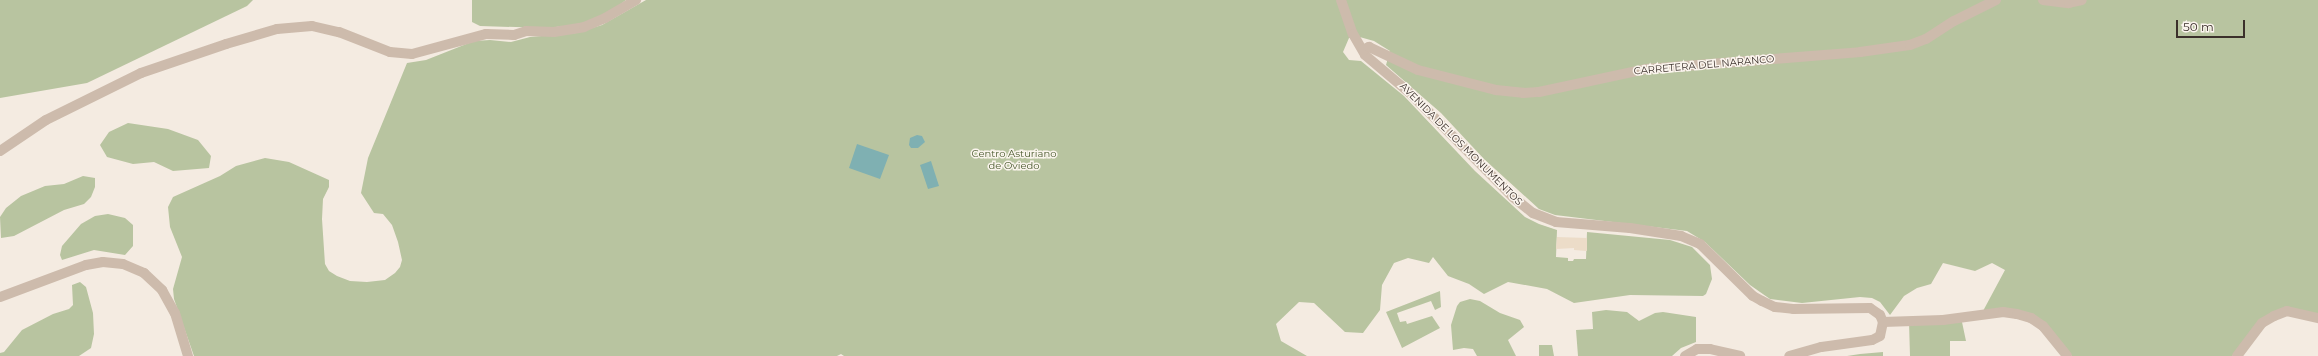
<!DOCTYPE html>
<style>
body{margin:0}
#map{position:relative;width:2318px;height:356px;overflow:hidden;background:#f4ebe1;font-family:Montserrat,sans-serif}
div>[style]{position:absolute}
.green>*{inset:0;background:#b8c4a0}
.plaza>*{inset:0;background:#ecdcc8}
.water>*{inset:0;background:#7fb0b2}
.minor>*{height:10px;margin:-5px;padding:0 5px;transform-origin:5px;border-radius:5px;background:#cdbbac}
span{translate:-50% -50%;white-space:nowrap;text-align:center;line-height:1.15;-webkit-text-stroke:3px #fbf5ee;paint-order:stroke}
.street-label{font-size:10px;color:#3b302b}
.park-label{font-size:10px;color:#4a5a2e}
.scale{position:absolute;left:2176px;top:20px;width:69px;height:18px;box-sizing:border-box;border:2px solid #3b302b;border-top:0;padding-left:5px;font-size:12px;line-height:14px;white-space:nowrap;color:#3b302b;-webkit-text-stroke:3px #fbf5ee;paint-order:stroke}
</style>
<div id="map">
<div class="green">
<div style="clip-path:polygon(0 0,253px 0,247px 6px,87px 83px,0 98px)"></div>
<div style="clip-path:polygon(472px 0,626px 0,609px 13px,580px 24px,548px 28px,480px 26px,472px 22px)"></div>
<div style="clip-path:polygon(646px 0,2318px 0,2318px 313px,2316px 315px,2292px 308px,2258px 322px,2232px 356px,2072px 356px,2045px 325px,1983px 311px,2005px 270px,1992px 263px,1975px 271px,1943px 263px,1931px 284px,1917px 288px,1904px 296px,1890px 315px,1880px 302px,1872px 298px,1860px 297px,1802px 303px,1770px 299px,1750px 285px,1705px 242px,1687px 231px,1555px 215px,1539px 209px,1484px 159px,1441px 113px,1386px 65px,1390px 51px,1374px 41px,1356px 36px,1349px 38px,1343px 52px,1349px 60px,1361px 61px,1404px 96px,1475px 171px,1525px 217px,1539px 224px,1557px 230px,1556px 257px,1568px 258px,1568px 261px,1573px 261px,1574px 259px,1586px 259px,1587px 232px,1670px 240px,1692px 247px,1710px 265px,1712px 279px,1706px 294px,1703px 296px,1630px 295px,1574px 303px,1547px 289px,1508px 282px,1484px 294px,1469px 284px,1448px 276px,1433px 257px,1429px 263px,1408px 258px,1394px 263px,1382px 285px,1380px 310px,1363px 333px,1345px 332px,1314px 303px,1299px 302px,1276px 324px,1281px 341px,1307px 356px,844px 356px,841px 354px,837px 356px,194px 356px,174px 299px,173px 289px,182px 257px,170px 227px,168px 207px,173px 197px,220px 176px,236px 166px,265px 158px,289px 162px,329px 180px,329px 187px,323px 199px,322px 219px,325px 264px,329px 271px,337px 276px,350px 281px,367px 282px,385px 280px,395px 273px,400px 267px,402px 260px,398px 242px,392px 225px,383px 214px,374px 213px,361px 193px,368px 158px,407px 63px,426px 60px,474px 41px,490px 40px,511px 42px,530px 37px,576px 33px,602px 25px)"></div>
<div style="clip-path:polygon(128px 123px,168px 129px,198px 140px,211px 156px,209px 168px,173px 171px,154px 162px,133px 164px,107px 157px,100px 145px,109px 132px)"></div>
<div style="clip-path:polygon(83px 176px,95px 178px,95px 187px,91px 197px,84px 204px,64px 210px,14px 236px,1px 238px,0 217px,6px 208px,21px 196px,45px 186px,64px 184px)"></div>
<div style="clip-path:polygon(108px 214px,125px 218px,133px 225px,133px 246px,125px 255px,94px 250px,62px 260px,60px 255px,62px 246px,81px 224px,95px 216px)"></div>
<div style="clip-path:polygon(80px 282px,86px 287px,93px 313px,94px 334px,91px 348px,79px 356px,0 356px,0 353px,4px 352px,22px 330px,53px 314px,69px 309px,73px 305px,72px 285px)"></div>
<div style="clip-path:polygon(1440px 291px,1441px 307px,1435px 310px,1431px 301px,1397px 313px,1400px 322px,1406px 321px,1407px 324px,1432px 316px,1440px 328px,1402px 348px,1386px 312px)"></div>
<div style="clip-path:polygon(1470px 299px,1480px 301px,1500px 313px,1520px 320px,1524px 327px,1508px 340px,1516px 356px,1477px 356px,1473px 349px,1464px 348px,1453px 350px,1451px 325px,1457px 306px,1460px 302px)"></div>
<div style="clip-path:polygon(1606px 310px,1627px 312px,1639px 321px,1655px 313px,1663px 312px,1696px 317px,1696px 342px,1681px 348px,1672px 356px,1578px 356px,1576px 330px,1593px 329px,1592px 312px)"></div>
<div style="clip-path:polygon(1909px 322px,1962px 322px,1966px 341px,1950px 341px,1950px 356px,1910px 356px)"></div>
<div style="clip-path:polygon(1539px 345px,1552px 345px,1554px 356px,1539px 356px)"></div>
<div style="clip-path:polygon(1883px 352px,1883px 356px,1847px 356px,1860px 354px)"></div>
</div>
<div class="plaza">
<div style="clip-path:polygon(1557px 237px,1587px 238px,1587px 251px,1574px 250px,1574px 248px,1556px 249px)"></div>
</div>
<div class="water">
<div style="clip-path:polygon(917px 135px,922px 136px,925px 142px,918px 148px,911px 148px,909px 145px,910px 138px)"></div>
<div style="clip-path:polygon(857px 144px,889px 155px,880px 179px,849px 168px)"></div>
<div style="clip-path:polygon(931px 161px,939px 186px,928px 189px,920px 165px)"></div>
</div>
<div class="minor">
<div style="left:1341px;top:0;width:36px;rotate:71deg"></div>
<div style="left:1353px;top:34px;width:24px;rotate:60deg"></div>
<div style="left:1365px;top:55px;width:60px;rotate:40.3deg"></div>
<div style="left:1411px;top:94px;width:145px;rotate:45.3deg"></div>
<div style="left:1513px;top:197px;width:26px;rotate:39deg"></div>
<div style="left:1533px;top:213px;width:25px;rotate:21deg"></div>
<div style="left:1556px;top:222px;width:74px;rotate:4.6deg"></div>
<div style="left:1630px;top:228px;width:52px;rotate:8.9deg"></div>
<div style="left:1681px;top:236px;width:21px;rotate:23deg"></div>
<div style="left:1700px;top:244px;width:74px;rotate:44.5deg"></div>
<div style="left:1753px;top:296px;width:10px;rotate:29deg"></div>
<div style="left:1762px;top:301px;width:14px;rotate:25deg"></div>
<div style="left:1775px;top:307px;width:18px;rotate:6deg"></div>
<div style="left:1793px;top:309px;width:77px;rotate:-0.7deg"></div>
<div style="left:1870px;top:308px;width:12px;rotate:35deg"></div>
<div style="left:1880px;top:315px;width:8px;rotate:67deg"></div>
<div style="left:1883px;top:322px;width:14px;rotate:102deg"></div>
<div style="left:1880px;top:336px;width:9px;rotate:153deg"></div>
<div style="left:1872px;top:340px;width:51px;rotate:172.2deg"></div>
<div style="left:1821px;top:347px;width:33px;rotate:164deg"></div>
<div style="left:2043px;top:0;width:26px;rotate:7deg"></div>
<div style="left:2069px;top:3px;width:13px;rotate:-13deg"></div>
<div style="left:1363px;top:50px;width:7px;rotate:-27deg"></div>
<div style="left:1369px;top:47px;width:54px;rotate:25.1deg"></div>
<div style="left:1418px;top:70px;width:81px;rotate:14.4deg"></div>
<div style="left:1496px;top:90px;width:27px;rotate:6deg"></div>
<div style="left:1523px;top:93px;width:16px;rotate:-4deg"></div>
<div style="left:1539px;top:92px;width:109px;rotate:-12.1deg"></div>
<div style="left:1646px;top:69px;width:215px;rotate:-4.5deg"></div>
<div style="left:1860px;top:52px;width:50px;rotate:-8deg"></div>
<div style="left:1910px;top:45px;width:17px;rotate:-21deg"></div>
<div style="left:1926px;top:39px;width:33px;rotate:-33deg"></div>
<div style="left:1954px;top:21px;width:47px;rotate:-26.6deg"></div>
<div style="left:0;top:151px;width:55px;rotate:-34deg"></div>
<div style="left:46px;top:120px;width:106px;rotate:-26.3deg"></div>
<div style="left:141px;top:73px;width:90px;rotate:-18.8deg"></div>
<div style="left:226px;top:44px;width:53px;rotate:-16.4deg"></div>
<div style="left:277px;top:29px;width:35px;rotate:-5deg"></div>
<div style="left:312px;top:26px;width:28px;rotate:13deg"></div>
<div style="left:339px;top:32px;width:55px;rotate:21.4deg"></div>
<div style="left:390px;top:52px;width:22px;rotate:5deg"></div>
<div style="left:412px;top:54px;width:77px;rotate:-15.1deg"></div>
<div style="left:486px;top:34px;width:28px;rotate:2deg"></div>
<div style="left:514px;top:35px;width:13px;rotate:-18deg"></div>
<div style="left:526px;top:31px;width:28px;rotate:2deg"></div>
<div style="left:554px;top:32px;width:30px;rotate:-9deg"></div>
<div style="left:584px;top:27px;width:23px;rotate:-23deg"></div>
<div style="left:605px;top:18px;width:36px;rotate:-30deg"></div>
<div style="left:0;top:297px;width:92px;rotate:-20.4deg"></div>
<div style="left:86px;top:265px;width:17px;rotate:-10deg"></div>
<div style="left:103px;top:262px;width:20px;rotate:6deg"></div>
<div style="left:123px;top:264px;width:23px;rotate:23deg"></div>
<div style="left:144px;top:273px;width:25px;rotate:43deg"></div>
<div style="left:162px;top:290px;width:26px;rotate:61deg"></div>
<div style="left:175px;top:313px;width:45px;rotate:73.2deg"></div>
<div style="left:1883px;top:322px;width:60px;rotate:-1.9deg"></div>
<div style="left:1943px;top:320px;width:61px;rotate:-7.6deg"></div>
<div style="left:2003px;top:312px;width:14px;rotate:8deg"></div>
<div style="left:2017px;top:314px;width:15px;rotate:16deg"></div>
<div style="left:2031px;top:318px;width:14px;rotate:34deg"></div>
<div style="left:2043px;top:326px;width:38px;rotate:51deg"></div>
<div style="left:1685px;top:356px;width:14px;rotate:-30deg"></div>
<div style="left:1697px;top:349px;width:13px"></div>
<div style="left:1710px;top:349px;width:31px;rotate:13deg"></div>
<div style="left:2237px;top:356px;width:41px;rotate:-52.9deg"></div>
<div style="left:2262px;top:323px;width:14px;rotate:-30deg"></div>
<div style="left:2274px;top:316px;width:14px;rotate:-21deg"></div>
<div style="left:2287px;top:311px;width:32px;rotate:13deg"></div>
</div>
<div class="street-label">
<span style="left:1704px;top:65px;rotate:-5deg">CARRETERA DEL NARANCO</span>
<span style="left:1461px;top:144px;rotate:45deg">AVENIDA DE LOS MONUMENTOS</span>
</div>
<div class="park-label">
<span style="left:1014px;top:159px">Centro Asturiano<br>de Oviedo</span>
</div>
<div class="scale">50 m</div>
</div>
